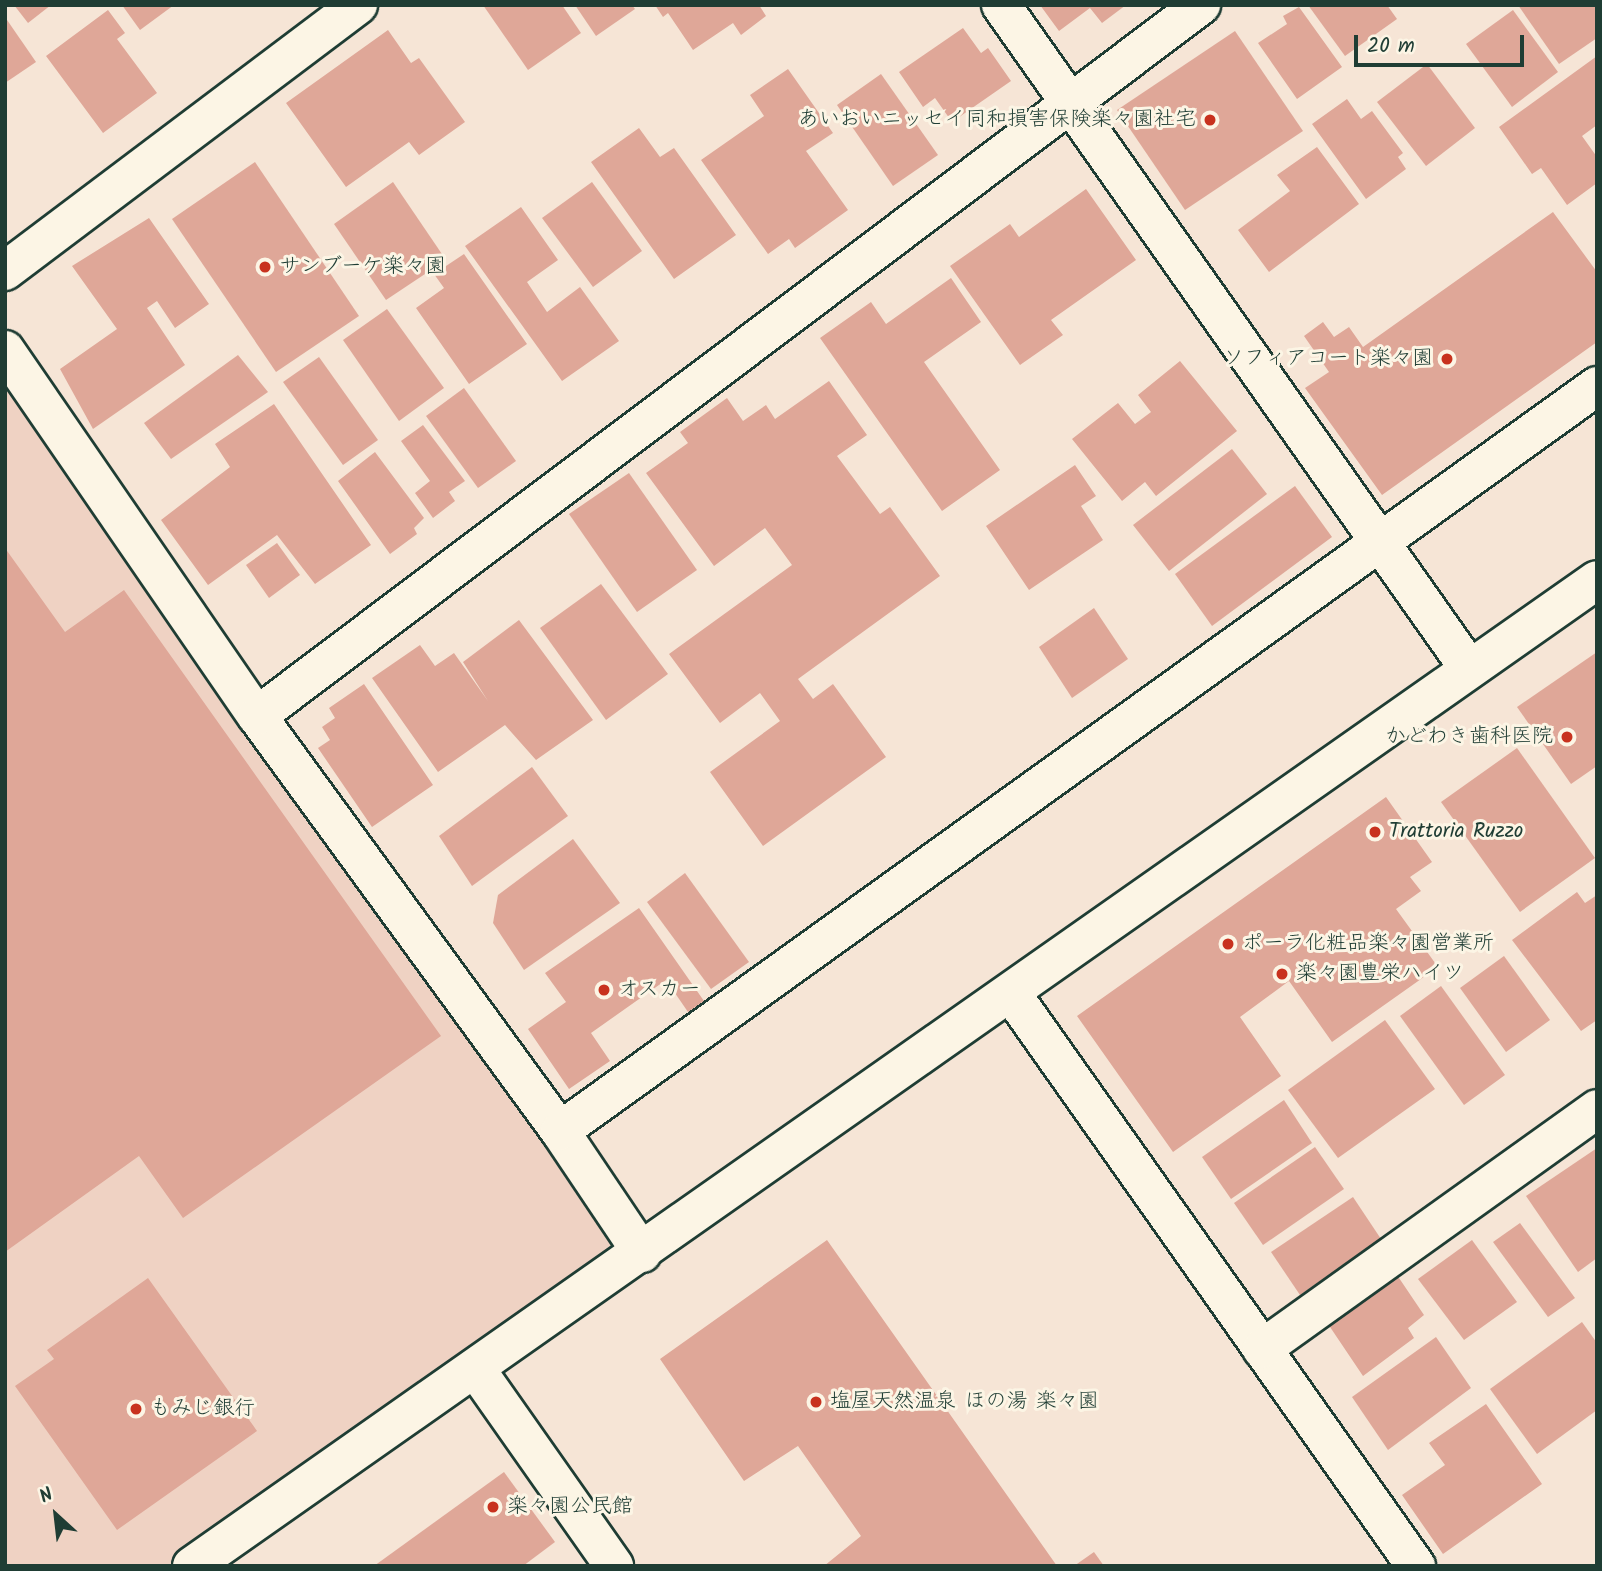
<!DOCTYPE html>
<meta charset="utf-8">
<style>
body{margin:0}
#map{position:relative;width:1602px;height:1571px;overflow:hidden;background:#f6e5d6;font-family:Kalam,"Klee One",sans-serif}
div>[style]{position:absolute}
.built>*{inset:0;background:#efd2c3}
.building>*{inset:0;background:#dfa798}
.roads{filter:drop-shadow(2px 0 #1f3d34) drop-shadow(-2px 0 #1f3d34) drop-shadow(0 2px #1f3d34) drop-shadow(0 -2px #1f3d34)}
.street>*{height:38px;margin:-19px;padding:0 19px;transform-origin:19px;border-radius:19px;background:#fcf5e5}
.secondary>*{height:38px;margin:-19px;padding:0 19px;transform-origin:19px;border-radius:19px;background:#fcf5e5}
.dots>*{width:19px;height:19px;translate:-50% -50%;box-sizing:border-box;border:4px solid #fcf5e5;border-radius:50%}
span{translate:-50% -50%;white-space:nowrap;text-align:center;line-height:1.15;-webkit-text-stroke:6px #fcf5e5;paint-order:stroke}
.poi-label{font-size:21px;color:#1f3d34}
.right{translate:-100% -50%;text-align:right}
.left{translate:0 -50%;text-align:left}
.frame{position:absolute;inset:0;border:7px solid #1f3d34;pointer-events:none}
.north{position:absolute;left:21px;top:1480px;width:70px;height:70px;-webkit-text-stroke:5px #fcf5e5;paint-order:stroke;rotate:333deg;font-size:19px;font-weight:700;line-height:28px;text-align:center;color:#1f3d34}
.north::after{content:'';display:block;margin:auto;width:24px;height:32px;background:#1f3d34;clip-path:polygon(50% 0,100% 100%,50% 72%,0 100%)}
.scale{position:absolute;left:1354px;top:35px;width:170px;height:32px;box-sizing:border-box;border:4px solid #1f3d34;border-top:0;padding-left:9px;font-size:21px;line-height:24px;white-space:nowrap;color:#1f3d34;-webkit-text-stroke:5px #fcf5e5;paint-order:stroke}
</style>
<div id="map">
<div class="built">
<div style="clip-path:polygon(5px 366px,647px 1244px,189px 1566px,5px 1566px)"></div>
</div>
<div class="building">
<div style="clip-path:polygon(14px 5px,51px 5px,28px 23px)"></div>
<div style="clip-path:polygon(122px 5px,174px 5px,140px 30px)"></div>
<div style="clip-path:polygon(483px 5px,562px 5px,581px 33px,528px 70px)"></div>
<div style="clip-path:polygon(575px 5px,632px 5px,635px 9px,596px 36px)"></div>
<div style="clip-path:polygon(655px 5px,759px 5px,766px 16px,741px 35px,733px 23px,693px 50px,668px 13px,663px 17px)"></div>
<div style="clip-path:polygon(1040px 5px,1126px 5px,1102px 23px,1090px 8px,1059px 31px)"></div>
<div style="clip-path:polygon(1308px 5px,1387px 5px,1397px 19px,1345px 56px)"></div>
<div style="clip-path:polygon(1518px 5px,1595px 5px,1597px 38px,1559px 64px)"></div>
<div style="clip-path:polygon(1299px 7px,1342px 67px,1297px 99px,1258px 43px,1287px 24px,1283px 16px)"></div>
<div style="clip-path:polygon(108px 10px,125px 33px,117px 39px,157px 93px,103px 133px,46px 56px)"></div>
<div style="clip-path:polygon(1513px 10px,1558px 72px,1512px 107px,1466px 44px)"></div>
<div style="clip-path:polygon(5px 17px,36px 62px,5px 83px)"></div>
<div style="clip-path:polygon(963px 28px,981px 53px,988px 48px,1011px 81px,952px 122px,935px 98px,923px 107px,899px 72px)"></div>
<div style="clip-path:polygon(388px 30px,411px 63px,419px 58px,465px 122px,419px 155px,409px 142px,346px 187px,286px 103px)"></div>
<div style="clip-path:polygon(1235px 31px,1303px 131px,1185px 210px,1117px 110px)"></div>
<div style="clip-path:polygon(1597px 56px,1597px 125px,1582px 136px,1597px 157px,1597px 183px,1567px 205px,1541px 168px,1532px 174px,1499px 127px)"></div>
<div style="clip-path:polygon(1427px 64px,1475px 128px,1426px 166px,1377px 102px)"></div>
<div style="clip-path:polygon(788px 69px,833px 133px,806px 151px,848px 210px,795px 248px,789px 239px,768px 254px,701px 160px,764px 116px,750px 95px)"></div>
<div style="clip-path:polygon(881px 74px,938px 155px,893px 186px,837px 105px)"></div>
<div style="clip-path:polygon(1347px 99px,1361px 119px,1372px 111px,1403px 153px,1398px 157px,1406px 169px,1366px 199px,1312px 124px)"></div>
<div style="clip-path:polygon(639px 128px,660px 157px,674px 148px,736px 235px,674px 279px,591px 162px)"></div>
<div style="clip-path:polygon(1317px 147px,1359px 204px,1269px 272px,1238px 230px,1290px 191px,1277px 175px)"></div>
<div style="clip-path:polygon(255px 162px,359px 316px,276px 372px,172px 219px)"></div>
<div style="clip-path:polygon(393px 182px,446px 260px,386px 300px,334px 224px)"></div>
<div style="clip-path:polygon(592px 182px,642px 251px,593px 287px,542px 218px)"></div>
<div style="clip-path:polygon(1086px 189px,1136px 260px,1051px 320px,1063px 335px,1020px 365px,950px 266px,1010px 224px,1019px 237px)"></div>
<div style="clip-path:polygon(521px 207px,558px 260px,527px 282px,547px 312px,580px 287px,619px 341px,562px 381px,465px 246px)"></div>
<div style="clip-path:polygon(1553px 212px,1597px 272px,1597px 342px,1382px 495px,1305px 388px,1329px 372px,1304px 336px,1323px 322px,1334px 337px,1349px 327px,1363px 347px)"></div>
<div style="clip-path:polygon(149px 218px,209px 304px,175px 328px,157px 301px,147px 308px,185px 365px,93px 429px,60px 369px,117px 329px,72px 266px)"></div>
<div style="clip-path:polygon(464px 254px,527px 344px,469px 384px,416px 308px,444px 288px,434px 274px)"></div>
<div style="clip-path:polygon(951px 278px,981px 322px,924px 362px,1000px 470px,942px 511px,820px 338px,871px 302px,886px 324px)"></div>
<div style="clip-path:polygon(387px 309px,444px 388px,399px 421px,343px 340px)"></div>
<div style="clip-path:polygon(238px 355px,268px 392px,171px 459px,144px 423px)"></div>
<div style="clip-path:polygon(319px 357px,378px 440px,343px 465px,283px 382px)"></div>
<div style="clip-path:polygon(1180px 361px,1237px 431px,1156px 496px,1145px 482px,1122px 501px,1072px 439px,1118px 403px,1135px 424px,1151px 412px,1138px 395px)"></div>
<div style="clip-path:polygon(829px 381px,867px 435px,837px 456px,880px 514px,890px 507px,940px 576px,798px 679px,813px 699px,833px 684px,886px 757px,763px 846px,710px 772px,780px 721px,760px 693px,720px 723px,669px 654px,792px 565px,765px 528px,714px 566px,646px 473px,688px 443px,680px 432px,727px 398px,743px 421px,766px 405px,775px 419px)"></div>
<div style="clip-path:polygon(464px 388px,516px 461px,478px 488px,426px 416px)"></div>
<div style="clip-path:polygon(274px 404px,371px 545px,315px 584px,277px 535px,208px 585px,161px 520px,230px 467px,215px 444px)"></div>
<div style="clip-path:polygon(423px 425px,465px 481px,449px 492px,455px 501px,433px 518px,415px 493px,430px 481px,401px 441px)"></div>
<div style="clip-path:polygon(1232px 449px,1267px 494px,1169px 571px,1133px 525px)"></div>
<div style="clip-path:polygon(375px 452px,424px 518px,414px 528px,417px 534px,390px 554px,338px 481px)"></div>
<div style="clip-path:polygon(1075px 465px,1096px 496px,1081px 506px,1103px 540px,1029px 590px,986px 526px)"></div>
<div style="clip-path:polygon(629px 473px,697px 570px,637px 612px,569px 514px)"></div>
<div style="clip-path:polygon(1295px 486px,1332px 537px,1212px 626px,1175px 574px)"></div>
<div style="clip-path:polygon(277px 543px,300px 575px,269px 598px,246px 565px)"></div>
<div style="clip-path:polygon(5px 548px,65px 632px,124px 590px,441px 1036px,183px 1218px,139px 1156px,5px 1252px)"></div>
<div style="clip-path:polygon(601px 584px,668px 674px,606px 720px,540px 628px)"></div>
<div style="clip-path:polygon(1094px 608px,1128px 659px,1072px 698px,1039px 647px)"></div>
<div style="clip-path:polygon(519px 620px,593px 720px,536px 760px,505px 725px,438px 772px,372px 678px,420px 645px,435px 666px,454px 653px,488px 701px,463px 662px)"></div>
<div style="clip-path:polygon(1597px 652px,1597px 766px,1571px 784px,1517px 707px)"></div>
<div style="clip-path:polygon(364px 684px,433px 785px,372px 827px,318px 748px,330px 740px,322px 727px,335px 718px,329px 708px)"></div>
<div style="clip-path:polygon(1517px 748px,1595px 858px,1520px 912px,1441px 802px)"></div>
<div style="clip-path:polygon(532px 767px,568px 816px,472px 886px,439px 836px)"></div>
<div style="clip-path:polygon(1386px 797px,1432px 862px,1410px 877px,1421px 891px,1396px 909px,1438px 967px,1332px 1042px,1289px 981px,1240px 1017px,1281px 1076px,1173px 1152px,1077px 1016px)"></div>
<div style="clip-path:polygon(573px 839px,620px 903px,524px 970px,493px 923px,498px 895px)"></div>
<div style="clip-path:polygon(685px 873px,749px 962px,711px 989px,647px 902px)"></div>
<div style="clip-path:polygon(1577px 892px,1585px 903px,1597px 895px,1597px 1020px,1581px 1031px,1512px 940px)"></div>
<div style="clip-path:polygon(639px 908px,704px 1001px,688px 1012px,666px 980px,591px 1033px,610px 1061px,569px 1089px,528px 1029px,566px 1002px,545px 973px)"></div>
<div style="clip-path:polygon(1504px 956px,1550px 1020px,1506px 1052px,1460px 988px)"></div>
<div style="clip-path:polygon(1441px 986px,1505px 1075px,1464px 1105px,1400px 1016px)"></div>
<div style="clip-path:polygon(1385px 1020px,1435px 1089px,1338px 1158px,1288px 1090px)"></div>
<div style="clip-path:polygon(1284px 1100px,1312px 1143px,1231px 1199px,1202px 1157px)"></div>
<div style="clip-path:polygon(1315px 1147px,1344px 1189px,1263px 1245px,1234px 1203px)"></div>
<div style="clip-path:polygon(1597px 1148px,1597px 1258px,1578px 1272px,1526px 1196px)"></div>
<div style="clip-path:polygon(1353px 1197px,1381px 1239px,1300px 1295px,1271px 1252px)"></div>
<div style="clip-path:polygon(1520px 1223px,1575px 1298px,1548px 1317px,1493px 1242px)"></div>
<div style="clip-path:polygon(827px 1240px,1057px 1566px,824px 1566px,861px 1536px,798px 1446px,744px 1481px,660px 1359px)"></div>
<div style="clip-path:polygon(1472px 1240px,1517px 1302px,1464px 1340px,1418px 1279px)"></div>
<div style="clip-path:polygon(1397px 1275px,1424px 1315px,1408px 1328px,1414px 1338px,1363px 1376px,1328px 1324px)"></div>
<div style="clip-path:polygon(148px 1278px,257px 1431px,117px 1530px,15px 1386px,54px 1359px,47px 1350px)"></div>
<div style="clip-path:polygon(1582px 1322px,1597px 1343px,1597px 1410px,1537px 1454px,1490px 1389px)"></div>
<div style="clip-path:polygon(1436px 1337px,1471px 1388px,1388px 1450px,1352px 1397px)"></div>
<div style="clip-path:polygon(1486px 1404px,1542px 1484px,1443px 1554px,1402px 1495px,1445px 1465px,1429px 1443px)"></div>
<div style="clip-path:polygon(504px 1472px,555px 1542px,523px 1566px,374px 1566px)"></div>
<div style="clip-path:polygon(1094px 1552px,1104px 1566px,1074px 1566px)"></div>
</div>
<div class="roads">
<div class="street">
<div style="left:1001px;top:5px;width:810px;rotate:54.8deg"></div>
<div style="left:5px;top:271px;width:442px;rotate:-37deg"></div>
<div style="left:5px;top:350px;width:444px;rotate:55.5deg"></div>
<div style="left:257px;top:716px;width:514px;rotate:53.87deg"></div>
<div style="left:560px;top:1131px;width:147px;rotate:56.1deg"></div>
<div style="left:257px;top:716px;width:1182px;rotate:-36.99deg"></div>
<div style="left:1011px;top:993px;width:702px;rotate:54.75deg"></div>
<div style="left:560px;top:1131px;width:1277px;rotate:-35.69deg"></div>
<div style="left:1262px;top:1349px;width:412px;rotate:-35.6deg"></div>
<div style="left:475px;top:1368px;width:242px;rotate:54.9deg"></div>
</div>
<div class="secondary">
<div style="left:192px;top:1566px;width:1716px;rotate:-35.06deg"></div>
</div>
</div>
<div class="dots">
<div style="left:1210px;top:120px;background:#c8321e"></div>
<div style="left:265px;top:267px;background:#c8321e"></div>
<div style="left:1447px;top:359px;background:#c8321e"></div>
<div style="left:1567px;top:737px;background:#c8321e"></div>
<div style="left:1375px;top:832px;background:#c8321e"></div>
<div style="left:1228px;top:944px;background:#c8321e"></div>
<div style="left:1282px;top:974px;background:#c8321e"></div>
<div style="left:604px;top:990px;background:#c8321e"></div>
<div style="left:816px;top:1402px;background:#c8321e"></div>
<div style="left:136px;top:1409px;background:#c8321e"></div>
<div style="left:493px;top:1507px;background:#c8321e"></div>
</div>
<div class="poi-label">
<span class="right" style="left:1196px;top:120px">あいおいニッセイ同和損害保険楽々園社宅</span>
<span class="left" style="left:279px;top:267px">サンブーケ楽々園</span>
<span class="right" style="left:1433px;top:359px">ソフィアコート楽々園</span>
<span class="right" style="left:1553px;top:737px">かどわき歯科医院</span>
<span class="left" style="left:1389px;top:832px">Trattoria Ruzzo</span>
<span class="left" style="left:1242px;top:944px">ポーラ化粧品楽々園営業所</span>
<span class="left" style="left:1296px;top:974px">楽々園豊栄ハイツ</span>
<span class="left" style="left:618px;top:990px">オスカー</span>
<span class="left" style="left:830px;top:1402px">塩屋天然温泉 ほの湯 楽々園</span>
<span class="left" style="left:150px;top:1409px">もみじ銀行</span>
<span class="left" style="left:507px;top:1507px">楽々園公民館</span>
</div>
<div class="frame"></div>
<div class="north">N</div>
<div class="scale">20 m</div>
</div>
